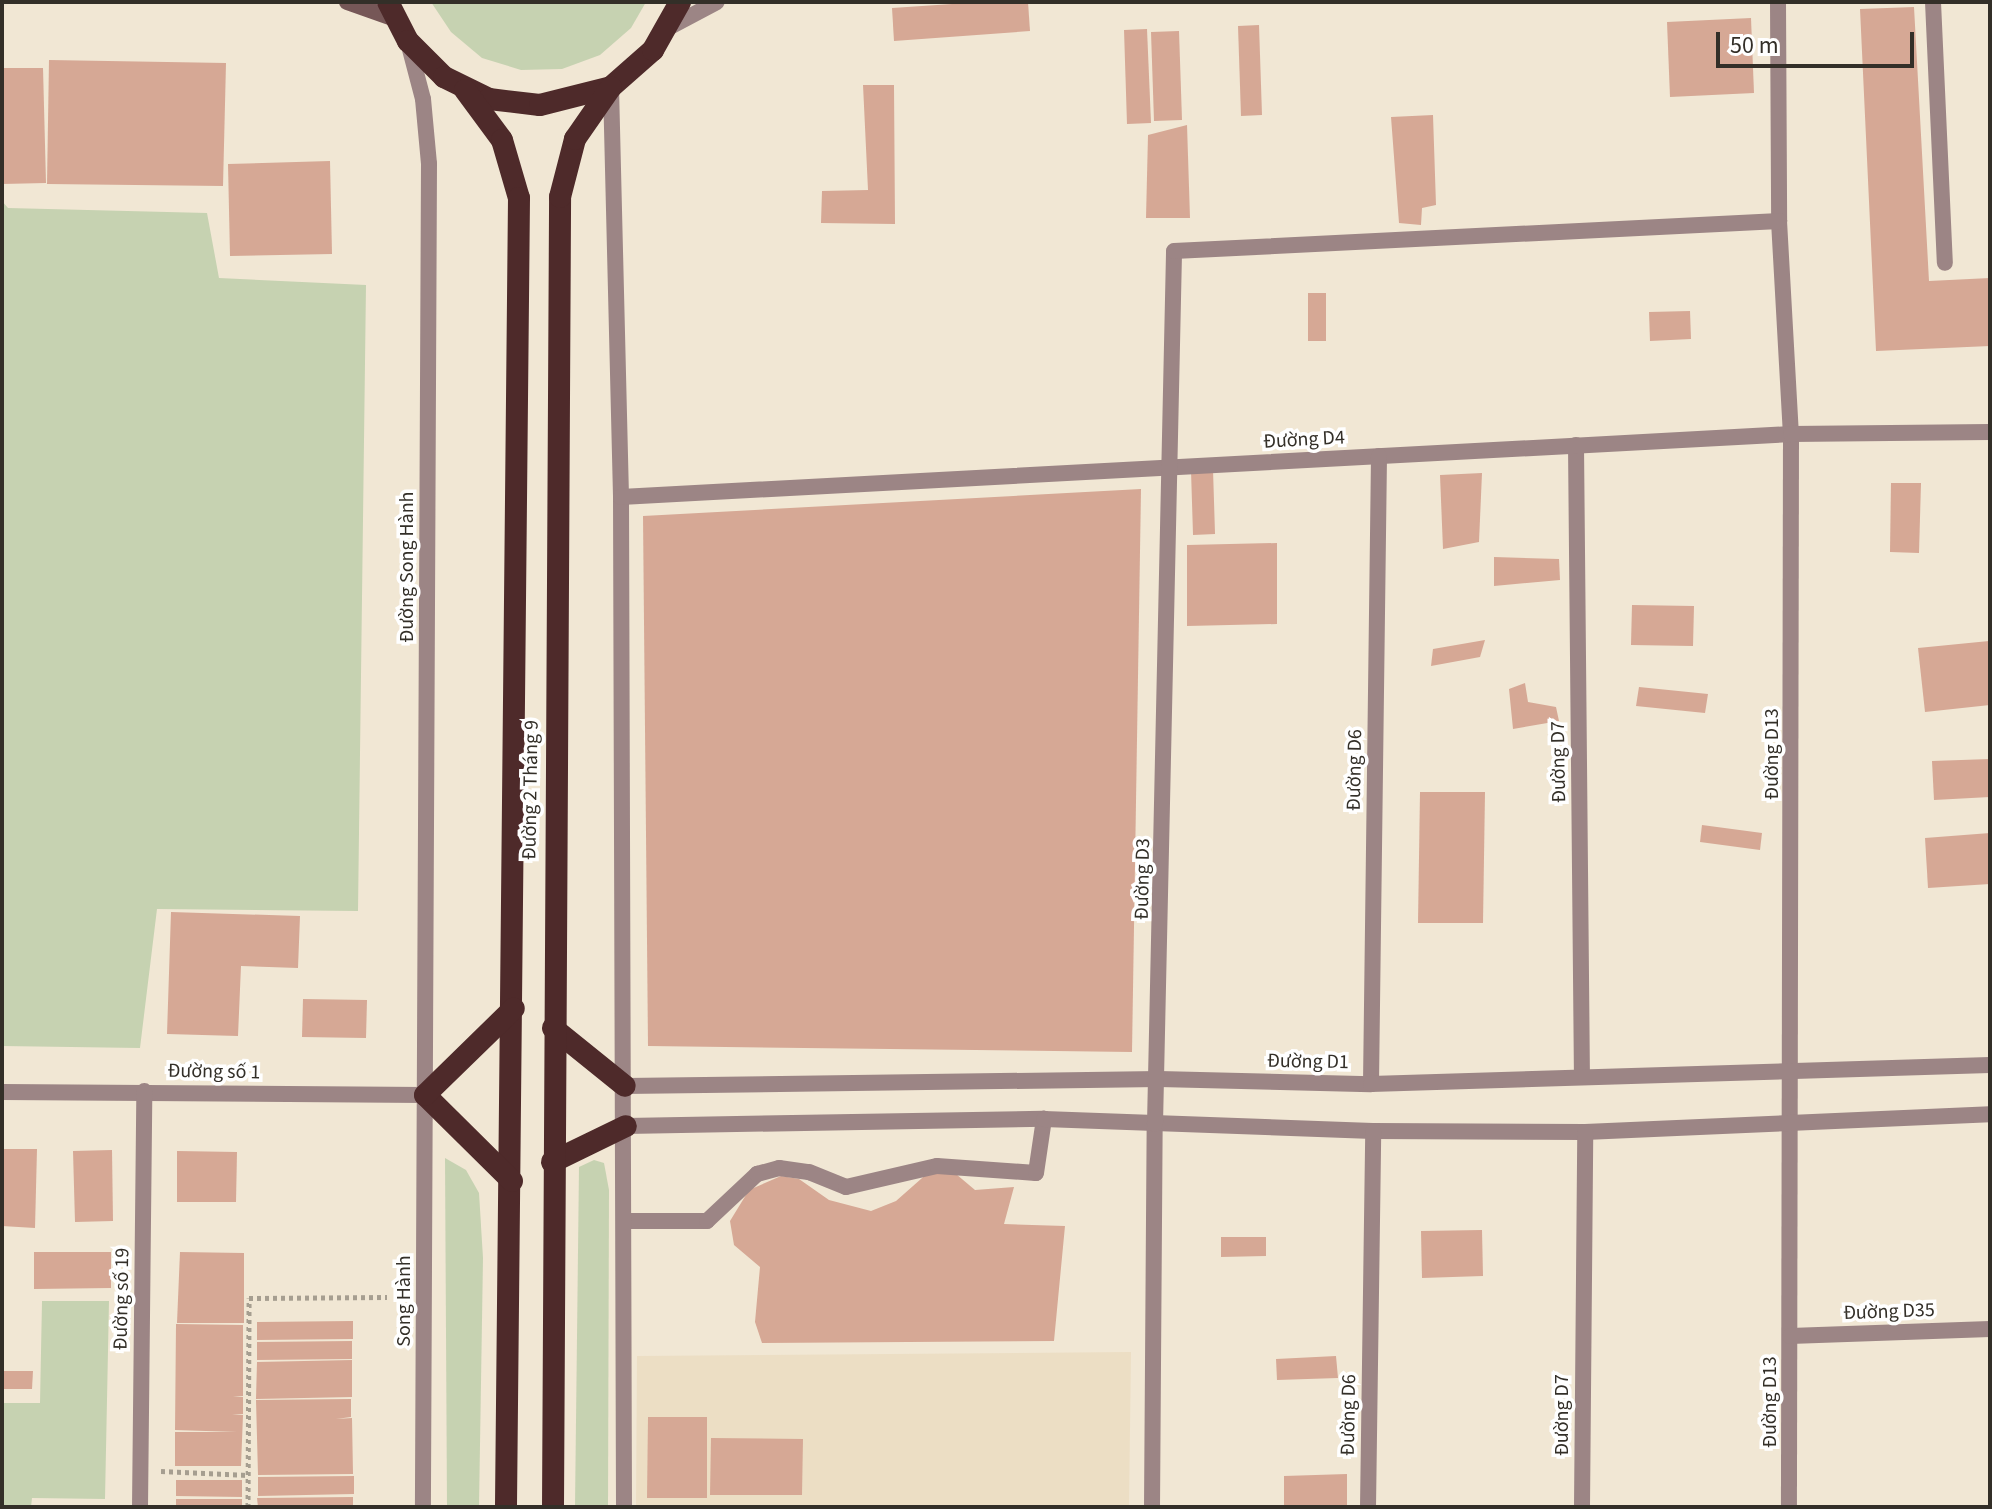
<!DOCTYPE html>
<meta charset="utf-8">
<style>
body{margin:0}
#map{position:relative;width:1992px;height:1509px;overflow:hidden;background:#f1e7d4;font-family:"Source Sans 3",sans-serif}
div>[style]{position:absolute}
.built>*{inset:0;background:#ecdec4}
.green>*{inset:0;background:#c6d2b1}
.building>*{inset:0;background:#d6a895}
.path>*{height:5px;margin-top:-2.5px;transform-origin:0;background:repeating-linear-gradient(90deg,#a69e90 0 4px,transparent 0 8px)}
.service>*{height:16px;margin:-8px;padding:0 8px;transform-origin:8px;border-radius:8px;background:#9c8585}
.minor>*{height:16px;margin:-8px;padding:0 8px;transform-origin:8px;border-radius:8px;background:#9c8585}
.tertiary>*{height:16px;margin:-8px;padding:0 8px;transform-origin:8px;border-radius:8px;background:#9c8585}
.secondary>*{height:16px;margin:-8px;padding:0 8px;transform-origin:8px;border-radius:8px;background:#765757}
.trunk>*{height:22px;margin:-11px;padding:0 11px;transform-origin:11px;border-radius:11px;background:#4e2a2a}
span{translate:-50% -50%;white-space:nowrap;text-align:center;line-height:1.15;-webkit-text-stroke:7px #fff;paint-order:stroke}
.street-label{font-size:20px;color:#332f28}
.frame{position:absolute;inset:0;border:4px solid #332f28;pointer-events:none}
.scale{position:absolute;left:1716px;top:32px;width:198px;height:36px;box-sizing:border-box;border:4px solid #332f28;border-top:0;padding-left:10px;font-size:24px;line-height:28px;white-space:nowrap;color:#332f28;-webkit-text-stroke:6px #fff;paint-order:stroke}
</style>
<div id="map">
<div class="built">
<div style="clip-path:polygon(1131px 1352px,1129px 1507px,636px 1507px,637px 1356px)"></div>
</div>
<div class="green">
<div style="clip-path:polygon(431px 2px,646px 2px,631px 28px,600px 55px,562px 69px,521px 70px,482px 58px,451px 32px)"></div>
<div style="clip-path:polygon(2px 201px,8px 208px,207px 213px,219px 278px,366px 285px,358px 911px,157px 909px,140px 1048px,2px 1046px)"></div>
<div style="clip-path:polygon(445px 1158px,466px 1170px,479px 1193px,483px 1258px,479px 1507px,447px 1507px)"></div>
<div style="clip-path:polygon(594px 1160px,604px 1163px,609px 1190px,608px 1507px,575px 1507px,579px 1167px)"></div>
<div style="clip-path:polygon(42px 1301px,109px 1301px,105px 1499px,32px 1498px,31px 1507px,2px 1507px,2px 1403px,40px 1403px)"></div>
</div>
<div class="building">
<div style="clip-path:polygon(982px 2px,1028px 2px,1030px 31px,894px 41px,892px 8px)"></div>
<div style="clip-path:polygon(1914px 7px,1929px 281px,1990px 278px,1990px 346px,1876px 351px,1860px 9px)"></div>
<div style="clip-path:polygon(1751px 18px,1754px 93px,1670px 97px,1667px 22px)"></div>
<div style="clip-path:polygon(1259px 25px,1262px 115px,1241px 116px,1238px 26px)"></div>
<div style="clip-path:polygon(1147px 29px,1151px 123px,1127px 124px,1124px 30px)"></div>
<div style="clip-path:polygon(1179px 31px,1182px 120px,1154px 121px,1151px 32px)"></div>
<div style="clip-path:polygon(49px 60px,226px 63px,223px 186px,47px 184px)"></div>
<div style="clip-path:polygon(2px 68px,43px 68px,46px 183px,2px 184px)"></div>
<div style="clip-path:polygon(863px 85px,894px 85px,895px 224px,821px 223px,822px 191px,868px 190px)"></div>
<div style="clip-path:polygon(1433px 115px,1436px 205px,1422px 208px,1421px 225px,1399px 223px,1391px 117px)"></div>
<div style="clip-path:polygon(1187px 125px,1190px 218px,1146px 218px,1148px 135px)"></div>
<div style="clip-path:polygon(330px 161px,332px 254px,230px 256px,228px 164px)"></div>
<div style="clip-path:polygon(1308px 293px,1326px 293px,1326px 341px,1308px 341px)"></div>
<div style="clip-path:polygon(1690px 311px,1691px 339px,1650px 341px,1649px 312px)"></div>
<div style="clip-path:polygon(1213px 470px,1215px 534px,1193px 535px,1191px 471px)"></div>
<div style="clip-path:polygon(1482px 473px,1479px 542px,1443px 549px,1440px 475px)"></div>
<div style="clip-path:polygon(1891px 483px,1921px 483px,1919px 553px,1890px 552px)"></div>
<div style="clip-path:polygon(1141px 489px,1132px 1052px,648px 1046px,643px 516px)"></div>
<div style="clip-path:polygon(1277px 543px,1277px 624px,1187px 626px,1187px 545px)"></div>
<div style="clip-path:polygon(1494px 557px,1559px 559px,1560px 580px,1494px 586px)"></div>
<div style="clip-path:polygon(1632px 605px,1694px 606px,1693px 646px,1631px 645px)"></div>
<div style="clip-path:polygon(1485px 640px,1480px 657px,1431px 666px,1433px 649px)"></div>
<div style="clip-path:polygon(1989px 641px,1990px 705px,1925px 712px,1918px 648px)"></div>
<div style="clip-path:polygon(1525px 683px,1528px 702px,1556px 707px,1559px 721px,1513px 729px,1509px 689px)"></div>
<div style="clip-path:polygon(1639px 687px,1708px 694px,1705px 713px,1636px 706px)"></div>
<div style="clip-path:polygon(1990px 759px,1990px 797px,1934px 800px,1932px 761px)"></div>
<div style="clip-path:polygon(1420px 792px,1485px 792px,1483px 923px,1418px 923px)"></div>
<div style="clip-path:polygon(1702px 825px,1762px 833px,1760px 850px,1700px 842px)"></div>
<div style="clip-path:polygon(1990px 833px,1990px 884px,1928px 888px,1925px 838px)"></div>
<div style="clip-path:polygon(171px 912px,300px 916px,298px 968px,241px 966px,238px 1036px,167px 1034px)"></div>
<div style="clip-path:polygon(303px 999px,367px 1000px,366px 1038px,302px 1037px)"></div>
<div style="clip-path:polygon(2px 1149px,37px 1149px,35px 1228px,2px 1226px)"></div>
<div style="clip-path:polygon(112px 1150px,113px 1221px,75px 1222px,73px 1151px)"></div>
<div style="clip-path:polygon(177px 1151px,237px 1152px,236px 1202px,177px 1202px)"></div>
<div style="clip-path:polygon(930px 1171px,956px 1174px,975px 1190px,1014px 1187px,1004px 1224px,1065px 1226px,1054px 1341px,762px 1343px,755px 1322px,760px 1267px,734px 1245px,730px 1221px,749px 1190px,781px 1176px,799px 1179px,829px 1200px,871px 1211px,896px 1201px)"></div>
<div style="clip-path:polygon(1482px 1230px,1483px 1276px,1422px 1278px,1421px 1231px)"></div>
<div style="clip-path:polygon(1221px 1237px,1266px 1237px,1266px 1256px,1221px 1257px)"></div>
<div style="clip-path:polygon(34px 1252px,111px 1252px,111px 1288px,34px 1289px)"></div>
<div style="clip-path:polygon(180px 1252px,244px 1253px,244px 1323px,177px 1323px)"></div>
<div style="clip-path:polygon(353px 1321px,353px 1339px,257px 1340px,257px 1322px)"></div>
<div style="clip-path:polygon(176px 1324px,243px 1325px,243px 1396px,233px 1396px,243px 1397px,243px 1414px,232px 1415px,243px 1415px,241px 1466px,175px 1466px,175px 1432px,237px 1432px,175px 1430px)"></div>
<div style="clip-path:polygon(352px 1341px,352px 1359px,257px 1360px,257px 1342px)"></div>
<div style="clip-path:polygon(1336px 1356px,1338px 1378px,1277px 1380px,1276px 1359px)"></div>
<div style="clip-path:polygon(352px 1360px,352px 1397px,256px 1399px,257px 1362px)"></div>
<div style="clip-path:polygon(2px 1371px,33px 1371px,32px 1389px,2px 1389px)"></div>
<div style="clip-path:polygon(351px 1399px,351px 1417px,336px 1419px,352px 1418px,353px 1474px,258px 1475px,256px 1400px)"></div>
<div style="clip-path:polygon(648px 1417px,707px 1417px,707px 1498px,647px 1498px)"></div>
<div style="clip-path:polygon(711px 1438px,803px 1439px,802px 1495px,710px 1495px)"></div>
<div style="clip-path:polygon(1347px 1474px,1347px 1507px,1284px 1507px,1284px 1476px)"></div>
<div style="clip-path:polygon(354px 1476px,354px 1494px,258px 1496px,258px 1477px)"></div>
<div style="clip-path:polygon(176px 1480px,242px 1480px,242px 1497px,176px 1496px)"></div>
<div style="clip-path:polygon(353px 1497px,353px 1507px,258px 1507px,257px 1498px)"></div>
<div style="clip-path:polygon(176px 1499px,242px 1499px,242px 1507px,176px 1507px)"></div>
</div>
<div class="path">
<div style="left:161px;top:1471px;width:87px;rotate:2.6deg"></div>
<div style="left:248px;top:1507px;width:209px;rotate:-89.7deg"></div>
<div style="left:249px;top:1298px;width:138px;rotate:-0.4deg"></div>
</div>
<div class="service">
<div style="left:626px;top:1221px;width:81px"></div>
<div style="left:707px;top:1221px;width:69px;rotate:-43.2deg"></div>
<div style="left:757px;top:1174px;width:23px;rotate:-15deg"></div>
<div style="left:779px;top:1168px;width:30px;rotate:8deg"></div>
<div style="left:809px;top:1172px;width:40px;rotate:22deg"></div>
<div style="left:846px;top:1187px;width:93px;rotate:-13deg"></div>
<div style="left:937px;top:1166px;width:99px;rotate:4deg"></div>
<div style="left:1036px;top:1173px;width:55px;rotate:-81.6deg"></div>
</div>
<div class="minor">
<div style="left:1778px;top:2px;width:219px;rotate:89.7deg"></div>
<div style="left:1779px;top:221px;width:213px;rotate:86.8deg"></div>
<div style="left:1791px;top:434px;width:1073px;rotate:90.11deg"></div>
<div style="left:1933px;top:2px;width:261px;rotate:87.4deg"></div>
<div style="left:408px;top:42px;width:59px;rotate:75.3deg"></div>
<div style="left:423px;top:99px;width:65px;rotate:84.7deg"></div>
<div style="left:429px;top:164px;width:1343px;rotate:90.26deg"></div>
<div style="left:611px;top:87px;width:410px;rotate:88.6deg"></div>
<div style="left:621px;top:497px;width:1010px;rotate:89.83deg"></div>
<div style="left:1576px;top:445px;width:632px;rotate:89.46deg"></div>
<div style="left:621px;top:497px;width:1172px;rotate:-3.08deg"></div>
<div style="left:1791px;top:434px;width:199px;rotate:-0.6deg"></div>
<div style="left:1371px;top:1084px;width:628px;rotate:-89.27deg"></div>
<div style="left:625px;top:1086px;width:534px;rotate:-0.75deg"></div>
<div style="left:1159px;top:1079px;width:212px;rotate:1.4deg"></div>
<div style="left:1371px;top:1084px;width:619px;rotate:-1.76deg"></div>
<div style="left:2px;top:1092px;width:423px;rotate:0.4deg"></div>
<div style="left:626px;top:1126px;width:418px;rotate:-1deg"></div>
<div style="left:1044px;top:1119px;width:329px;rotate:2.1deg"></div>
<div style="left:1373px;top:1131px;width:212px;rotate:0.3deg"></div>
<div style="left:1585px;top:1132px;width:405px;rotate:-2.5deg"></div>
<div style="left:1790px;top:1336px;width:200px;rotate:-2deg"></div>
<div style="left:140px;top:1507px;width:416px;rotate:-89.4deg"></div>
<div style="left:1152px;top:1507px;width:383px;rotate:-89.6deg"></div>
<div style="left:1155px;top:1124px;width:873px;rotate:-88.75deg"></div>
<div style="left:1174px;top:251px;width:606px;rotate:-2.84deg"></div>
<div style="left:1368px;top:1507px;width:376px;rotate:-89.2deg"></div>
<div style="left:1582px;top:1507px;width:375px;rotate:-89.5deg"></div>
</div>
<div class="tertiary">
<div style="left:668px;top:28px;width:55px;rotate:-28deg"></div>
</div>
<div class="secondary">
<div style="left:347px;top:2px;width:51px;rotate:19.5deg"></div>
</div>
<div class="trunk">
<div style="left:388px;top:2px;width:44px;rotate:62.9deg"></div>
<div style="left:408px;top:41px;width:51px;rotate:45deg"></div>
<div style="left:444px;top:77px;width:50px;rotate:26.1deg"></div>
<div style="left:489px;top:99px;width:51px;rotate:6.7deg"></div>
<div style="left:540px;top:105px;width:73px;rotate:-14.2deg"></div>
<div style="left:611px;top:87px;width:56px;rotate:-41.4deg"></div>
<div style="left:653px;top:50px;width:55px;rotate:-60.6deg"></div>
<div style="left:465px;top:90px;width:62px;rotate:53.5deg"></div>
<div style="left:502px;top:140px;width:60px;rotate:73.7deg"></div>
<div style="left:519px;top:198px;width:1309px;rotate:90.57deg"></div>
<div style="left:553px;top:1028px;width:92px;rotate:38.9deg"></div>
<div style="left:552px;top:1162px;width:82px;rotate:-25.9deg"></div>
<div style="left:512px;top:1181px;width:122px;rotate:-135.3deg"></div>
<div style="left:425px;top:1095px;width:124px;rotate:-44.3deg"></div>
<div style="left:553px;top:1507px;width:1310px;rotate:-89.69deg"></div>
<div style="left:560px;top:197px;width:60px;rotate:-75.5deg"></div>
<div style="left:575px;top:139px;width:63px;rotate:-55.3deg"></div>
</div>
<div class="street-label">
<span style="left:1304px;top:440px;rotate:-3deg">Đường D4</span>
<span style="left:407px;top:567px;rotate:-90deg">Đường Song Hành</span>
<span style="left:1772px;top:754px;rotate:-90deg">Đường D13</span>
<span style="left:1559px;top:762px;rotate:-91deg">Đường D7</span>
<span style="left:1355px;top:770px;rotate:-89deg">Đường D6</span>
<span style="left:531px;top:790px;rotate:-89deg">Đường 2 Tháng 9</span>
<span style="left:1143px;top:879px;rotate:-89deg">Đường D3</span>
<span style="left:1308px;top:1062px;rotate:1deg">Đường D1</span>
<span style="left:214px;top:1072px;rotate:1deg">Đường số 1</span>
<span style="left:122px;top:1299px;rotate:-89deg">Đường số 19</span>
<span style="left:404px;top:1301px;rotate:-90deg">Song Hành</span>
<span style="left:1889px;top:1312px;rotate:-2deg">Đường D35</span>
<span style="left:1770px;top:1402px;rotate:-90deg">Đường D13</span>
<span style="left:1349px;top:1415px;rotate:-89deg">Đường D6</span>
<span style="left:1562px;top:1415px;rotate:-90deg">Đường D7</span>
</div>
<div class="frame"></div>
<div class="scale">50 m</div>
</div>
